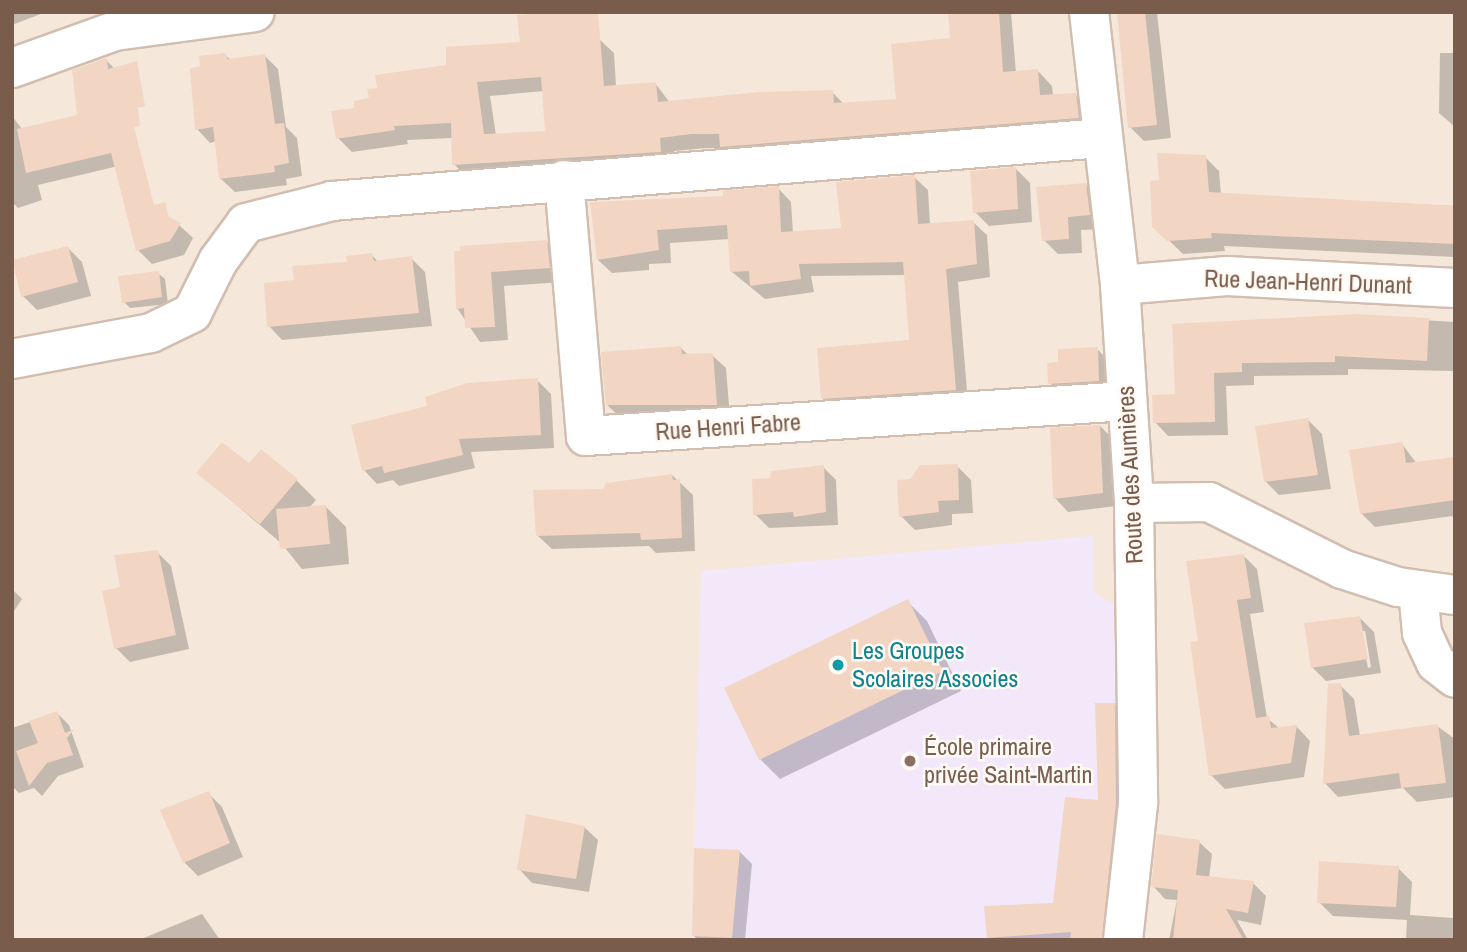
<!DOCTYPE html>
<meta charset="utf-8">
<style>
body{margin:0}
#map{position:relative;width:1467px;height:952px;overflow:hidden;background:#fdf6ec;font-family:"Archivo Narrow",sans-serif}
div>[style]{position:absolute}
.residential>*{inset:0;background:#f5e8da}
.education>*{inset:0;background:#f3e8fa}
.shadow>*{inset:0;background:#0003}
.building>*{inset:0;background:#f3d5c3}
.roads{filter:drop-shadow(2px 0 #d1beb0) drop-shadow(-2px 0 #d1beb0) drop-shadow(0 2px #d1beb0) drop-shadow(0 -2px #d1beb0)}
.minor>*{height:38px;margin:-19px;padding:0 19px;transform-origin:19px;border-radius:19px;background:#fff}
.dots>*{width:19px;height:19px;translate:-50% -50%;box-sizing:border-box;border:4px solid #fffaf3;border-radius:50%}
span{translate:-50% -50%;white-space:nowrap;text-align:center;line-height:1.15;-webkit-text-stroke:5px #fffaf3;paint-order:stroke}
.street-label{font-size:24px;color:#7a5c4d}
.culture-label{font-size:24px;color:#0d838f}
.left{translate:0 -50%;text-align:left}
.education-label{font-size:24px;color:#785e54}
.frame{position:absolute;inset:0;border:14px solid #7a5c4d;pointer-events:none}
</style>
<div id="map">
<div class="residential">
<div style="clip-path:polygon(12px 12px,1455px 12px,1455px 940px,12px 940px)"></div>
</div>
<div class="education">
<div style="clip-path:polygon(1093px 536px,1094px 592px,1119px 607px,1125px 800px,1108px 940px,692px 940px,701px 571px)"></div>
</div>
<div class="shadow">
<div style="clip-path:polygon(12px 12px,46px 12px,12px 25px)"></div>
<div style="clip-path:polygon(evenodd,950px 12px,1011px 12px,1016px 73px,1038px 71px,1052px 86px,1053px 96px,1076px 95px,1090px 110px,1092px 132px,736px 161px,723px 148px,706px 148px,674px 151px,675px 166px,468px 178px,454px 164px,453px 138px,407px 140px,408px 144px,352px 152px,338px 138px,356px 109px,379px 89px,448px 66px,599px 39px,614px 53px,616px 86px,655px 83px,670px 103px,832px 92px,844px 104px,898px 100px,952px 40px,950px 12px,544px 91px,547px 132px,496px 135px,490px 96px,544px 91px)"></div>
<div style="clip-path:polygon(1119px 12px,1157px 12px,1171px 138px,1144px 141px,1130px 127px)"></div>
<div style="clip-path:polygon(1440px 53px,1455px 53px,1455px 127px,1439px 113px)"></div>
<div style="clip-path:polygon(225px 55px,231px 60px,264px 55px,278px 69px,286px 127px,297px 138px,302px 176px,286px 179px,287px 185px,235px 192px,221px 179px,216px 141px,210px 143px,197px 129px)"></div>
<div style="clip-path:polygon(106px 60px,119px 73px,131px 163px,38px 185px,42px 200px,18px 208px,12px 202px,12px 116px,22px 129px,79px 116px)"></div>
<div style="clip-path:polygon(1205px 157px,1219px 171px,1221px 195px,1455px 206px,1455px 257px,1224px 246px,1225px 251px,1183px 254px,1154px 226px,1161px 182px)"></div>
<div style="clip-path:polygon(1016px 169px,1030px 183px,1032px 222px,989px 226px,975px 212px)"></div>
<div style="clip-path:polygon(914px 177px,928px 190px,930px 225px,973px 222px,987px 235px,990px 277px,958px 282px,968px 403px,836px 412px,823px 398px,911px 341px,906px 275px,811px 276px,814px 292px,765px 299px,732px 272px,730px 239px,670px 243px,671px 263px,649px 264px,649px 270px,612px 273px,598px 260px,592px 203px,725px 198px,778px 188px,791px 202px,793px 233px,843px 230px)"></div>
<div style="clip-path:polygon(1086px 185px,1100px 199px,1103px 229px,1081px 230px,1082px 253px,1058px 254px,1044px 240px)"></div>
<div style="clip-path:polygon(179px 225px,193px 238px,184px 255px,152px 264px,138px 250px)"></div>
<div style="clip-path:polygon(547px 242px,561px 256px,563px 282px,504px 286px,508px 340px,480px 342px,457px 308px,456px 253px)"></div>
<div style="clip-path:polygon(68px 248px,82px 262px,91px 296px,37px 310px,23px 296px)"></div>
<div style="clip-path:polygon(372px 255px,378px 262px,411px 258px,425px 272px,432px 326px,282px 340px,269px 326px,296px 282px)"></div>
<div style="clip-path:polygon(158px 273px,165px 279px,168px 304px,130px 308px,124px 302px)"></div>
<div style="clip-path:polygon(1355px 316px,1455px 322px,1455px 371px,1348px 369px,1348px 375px,1254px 376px,1254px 385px,1226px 386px,1228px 435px,1168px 436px,1155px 422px,1177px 396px,1174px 326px)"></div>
<div style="clip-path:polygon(680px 347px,689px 356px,712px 355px,726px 368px,730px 418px,621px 418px,607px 405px)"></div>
<div style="clip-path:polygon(1097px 349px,1111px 363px,1112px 394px,1064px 397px,1050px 383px)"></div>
<div style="clip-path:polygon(537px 380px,551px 394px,554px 448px,471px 452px,475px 468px,399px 486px,393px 480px,377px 484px,364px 470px)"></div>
<div style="clip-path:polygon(1308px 420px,1322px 434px,1331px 489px,1279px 495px,1265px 481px)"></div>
<div style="clip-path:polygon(1100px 426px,1114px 440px,1116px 506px,1068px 512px,1055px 498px)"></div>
<div style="clip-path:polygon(1402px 444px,1417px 464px,1455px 459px,1455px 520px,1452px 516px,1375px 527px,1361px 513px)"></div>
<div style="clip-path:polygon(249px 465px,296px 480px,316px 500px,309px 508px,325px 506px,346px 527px,349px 564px,302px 569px,281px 543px,199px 473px)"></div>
<div style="clip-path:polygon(957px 466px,971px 480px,973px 513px,952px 514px,952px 525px,915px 530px,901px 516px)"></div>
<div style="clip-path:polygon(823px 467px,836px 480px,838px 525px,769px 528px,755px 514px,772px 480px)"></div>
<div style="clip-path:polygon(672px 475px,693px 495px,695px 551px,656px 553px,649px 546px,552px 549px,538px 536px,604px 491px)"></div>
<div style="clip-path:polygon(157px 552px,171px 566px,189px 649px,130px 662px,116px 648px,122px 589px)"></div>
<div style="clip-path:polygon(1243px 555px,1257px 569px,1264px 612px,1250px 614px,1267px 718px,1280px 729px,1297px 727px,1310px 741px,1304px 777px,1225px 789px,1211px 775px,1200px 642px)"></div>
<div style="clip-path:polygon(12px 589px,22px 599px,12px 614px)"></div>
<div style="clip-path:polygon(907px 601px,927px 621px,961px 691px,780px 779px,760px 759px)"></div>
<div style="clip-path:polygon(evenodd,1360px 618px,1374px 632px,1381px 673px,1326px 681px,1312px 667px,1360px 618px,1361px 631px,1365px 631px,1371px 667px,1368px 668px,1361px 631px)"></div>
<div style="clip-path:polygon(1340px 685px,1354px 699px,1360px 736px,1437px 726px,1455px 739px,1455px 797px,1417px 802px,1403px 788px,1338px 797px,1325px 783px)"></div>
<div style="clip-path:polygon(1114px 704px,1129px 719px,1117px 940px,989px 940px,986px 907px,1054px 904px,1099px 802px)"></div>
<div style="clip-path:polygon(57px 713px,69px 725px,84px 767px,58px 776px,42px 796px,34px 788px,19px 793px,12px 786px,12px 728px)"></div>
<div style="clip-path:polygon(208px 793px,222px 807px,243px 857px,198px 876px,184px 862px)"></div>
<div style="clip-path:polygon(584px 827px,598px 840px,589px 892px,532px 883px,519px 869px)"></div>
<div style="clip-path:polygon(1199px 842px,1212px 854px,1209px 878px,1253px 883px,1266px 896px,1261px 925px,1237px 920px,1248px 940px,1169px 940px,1177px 900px,1165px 899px,1153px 886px)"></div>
<div style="clip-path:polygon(739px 851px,752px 864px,745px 940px,698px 940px,693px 935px)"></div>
<div style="clip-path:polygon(1398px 868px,1412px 882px,1410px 915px,1453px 918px,1455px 940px,1406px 940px,1407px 920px,1333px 916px,1319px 902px)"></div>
<div style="clip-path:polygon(202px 914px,220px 940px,139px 940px)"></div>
</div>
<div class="building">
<div style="clip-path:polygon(evenodd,557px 12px,598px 12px,604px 86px,656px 82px,658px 102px,759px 92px,833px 90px,834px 103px,896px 99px,891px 44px,950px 38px,948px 12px,999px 12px,1003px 72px,1038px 69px,1040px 95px,1076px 93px,1079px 118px,720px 147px,719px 134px,691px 134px,660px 138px,661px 152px,452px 165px,451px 123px,394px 126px,395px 130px,336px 139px,331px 111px,354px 108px,354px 101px,369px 98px,367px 89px,377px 88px,375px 75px,446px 65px,446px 47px,520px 42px,517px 15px,557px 12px,541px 77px,545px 131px,484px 134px,477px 82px,541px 77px)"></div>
<div style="clip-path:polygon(1117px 12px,1145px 12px,1157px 125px,1128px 128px)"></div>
<div style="clip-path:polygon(226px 53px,227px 59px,265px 54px,275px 124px,284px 123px,289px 163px,274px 166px,275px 172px,219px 179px,213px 127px,195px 130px,190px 69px,200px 66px,199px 56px)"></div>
<div style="clip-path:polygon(107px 58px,108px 69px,137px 61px,145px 106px,138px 108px,140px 126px,134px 127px,154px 205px,165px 202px,169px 217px,181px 223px,170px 241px,136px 251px,111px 153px,26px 173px,17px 129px,77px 115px,72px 70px)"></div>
<div style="clip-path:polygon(1157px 153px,1206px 155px,1209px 192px,1455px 206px,1455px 244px,1211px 233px,1212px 238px,1167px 241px,1152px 227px,1150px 181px,1159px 180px)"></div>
<div style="clip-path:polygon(1016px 167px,1018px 209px,973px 213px,970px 171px)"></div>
<div style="clip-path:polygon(915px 175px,918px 224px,974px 220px,977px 264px,946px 269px,956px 390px,821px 399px,817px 348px,909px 340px,903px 262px,799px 264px,801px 279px,750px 286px,749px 271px,730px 272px,727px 225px,657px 230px,659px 250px,597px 260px,590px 202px,723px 196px,723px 191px,779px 186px,781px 232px,841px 228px,836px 182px)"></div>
<div style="clip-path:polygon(1086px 183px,1090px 215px,1068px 217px,1069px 239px,1042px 241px,1036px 187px)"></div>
<div style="clip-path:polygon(547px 240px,550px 268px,491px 272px,495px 327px,465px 328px,464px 308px,456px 309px,454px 251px,460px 251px,460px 246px)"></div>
<div style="clip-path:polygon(68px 246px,78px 282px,21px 297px,12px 260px)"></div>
<div style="clip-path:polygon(372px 253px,374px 261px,412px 256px,419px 313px,267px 327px,264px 283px,294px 280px,292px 266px,347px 262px,346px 256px)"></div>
<div style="clip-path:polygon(159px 271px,162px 297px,122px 303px,118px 276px)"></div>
<div style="clip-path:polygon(1355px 314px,1429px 318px,1427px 361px,1335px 356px,1335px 362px,1242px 363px,1242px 372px,1214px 373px,1215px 422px,1153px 423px,1152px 395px,1175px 394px,1172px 324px)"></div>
<div style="clip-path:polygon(681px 346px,682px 354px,713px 353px,717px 405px,606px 405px,601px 352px)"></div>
<div style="clip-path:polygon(1098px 347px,1099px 381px,1048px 384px,1047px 363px,1058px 362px,1058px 349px)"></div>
<div style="clip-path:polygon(538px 378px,541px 435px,459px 439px,463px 455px,384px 473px,382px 466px,362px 471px,351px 425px,427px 406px,425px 397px,467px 383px)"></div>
<div style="clip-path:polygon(1308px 418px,1318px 475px,1264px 482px,1255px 426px)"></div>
<div style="clip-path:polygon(1100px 425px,1103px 493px,1053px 499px,1050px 428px)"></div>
<div style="clip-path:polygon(222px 442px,249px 463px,261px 449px,298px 479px,260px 524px,196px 473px)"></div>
<div style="clip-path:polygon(1403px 442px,1406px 463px,1455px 457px,1455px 500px,1360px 514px,1349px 450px)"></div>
<div style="clip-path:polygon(958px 464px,959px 500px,938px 501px,939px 512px,899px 517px,897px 480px,910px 479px,920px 465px)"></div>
<div style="clip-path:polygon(824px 465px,826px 512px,794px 517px,793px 512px,753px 515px,752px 479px,770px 478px,771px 471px)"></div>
<div style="clip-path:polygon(672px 474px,673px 480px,680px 479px,682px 538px,641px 540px,640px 533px,536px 536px,533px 490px,603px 489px,606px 483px)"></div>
<div style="clip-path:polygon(326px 505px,330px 544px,280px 549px,276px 509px)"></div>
<div style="clip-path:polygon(158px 550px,176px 635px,114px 649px,102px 591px,120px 587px,114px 555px)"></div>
<div style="clip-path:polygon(1244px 554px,1251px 598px,1237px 600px,1256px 718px,1269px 716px,1271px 728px,1297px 725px,1291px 763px,1209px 776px,1190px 642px,1198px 641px,1186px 561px)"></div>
<div style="clip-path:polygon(908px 599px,943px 671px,759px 760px,724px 688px)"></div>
<div style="clip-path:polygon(1360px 616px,1368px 659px,1311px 668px,1304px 623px)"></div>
<div style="clip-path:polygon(1341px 683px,1349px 736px,1438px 724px,1446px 783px,1401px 788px,1399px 773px,1323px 784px,1328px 684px)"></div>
<div style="clip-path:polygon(1095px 703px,1115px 703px,1116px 803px,1102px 940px,1070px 940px,1071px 932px,987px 938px,984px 906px,1053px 903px,1065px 797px,1098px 800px)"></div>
<div style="clip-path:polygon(57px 711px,65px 733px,75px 729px,67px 738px,73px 755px,47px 763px,29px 786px,16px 751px,38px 743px,29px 721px)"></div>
<div style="clip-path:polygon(209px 791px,230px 843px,183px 863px,160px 810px)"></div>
<div style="clip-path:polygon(526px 814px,585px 826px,576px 879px,517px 870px)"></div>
<div style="clip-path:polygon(1157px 834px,1200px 840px,1196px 875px,1254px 881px,1248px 913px,1226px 909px,1244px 940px,1173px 940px,1178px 890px,1151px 887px)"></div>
<div style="clip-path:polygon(694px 848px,740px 850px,732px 938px,692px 936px)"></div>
<div style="clip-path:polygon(1319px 861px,1399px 866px,1396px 907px,1317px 903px)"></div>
</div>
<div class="roads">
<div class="minor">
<div style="left:1089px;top:12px;width:275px;rotate:83.5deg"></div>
<div style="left:1120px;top:285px;width:218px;rotate:86.3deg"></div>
<div style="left:1134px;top:503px;width:301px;rotate:89.2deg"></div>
<div style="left:1138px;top:804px;width:137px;rotate:96.3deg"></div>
<div style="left:12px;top:68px;width:109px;rotate:-19.8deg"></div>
<div style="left:115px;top:31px;width:141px;rotate:-7.7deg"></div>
<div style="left:564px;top:180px;width:257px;rotate:85.1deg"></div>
<div style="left:586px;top:436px;width:542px;rotate:-3.7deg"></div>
<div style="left:1120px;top:285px;width:107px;rotate:-4.8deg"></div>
<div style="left:1227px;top:276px;width:228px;rotate:3deg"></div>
<div style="left:12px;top:359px;width:141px;rotate:-10.6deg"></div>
<div style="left:151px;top:333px;width:46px;rotate:-26deg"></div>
<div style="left:192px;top:313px;width:58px;rotate:-63.4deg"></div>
<div style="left:218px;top:261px;width:47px;rotate:-53.6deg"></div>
<div style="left:246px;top:223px;width:89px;rotate:-14.3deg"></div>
<div style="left:332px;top:201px;width:772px;rotate:-4.68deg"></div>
<div style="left:1134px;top:503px;width:75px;rotate:-0.8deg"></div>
<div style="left:1209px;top:502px;width:149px;rotate:26.7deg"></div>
<div style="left:1342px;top:569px;width:59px;rotate:17.8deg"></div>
<div style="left:1398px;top:587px;width:58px;rotate:8deg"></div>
<div style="left:1418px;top:590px;width:43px;rotate:84.7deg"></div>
<div style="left:1422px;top:633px;width:33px;rotate:65deg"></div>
<div style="left:1436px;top:663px;width:24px;rotate:38deg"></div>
</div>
</div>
<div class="dots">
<div style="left:838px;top:665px;background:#0f9aa8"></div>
<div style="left:910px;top:761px;background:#8d6e63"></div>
</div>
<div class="street-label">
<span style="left:1308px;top:282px;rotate:2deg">Rue Jean-Henri Dunant</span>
<span style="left:728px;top:427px;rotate:-4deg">Rue Henri Fabre</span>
<span style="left:1130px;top:475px;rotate:-93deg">Route des Aumières</span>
</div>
<div class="culture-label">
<span class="left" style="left:852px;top:665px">Les Groupes<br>Scolaires Associes</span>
</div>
<div class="education-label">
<span class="left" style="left:924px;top:761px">École primaire<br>privée Saint-Martin</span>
</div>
<div class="frame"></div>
</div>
